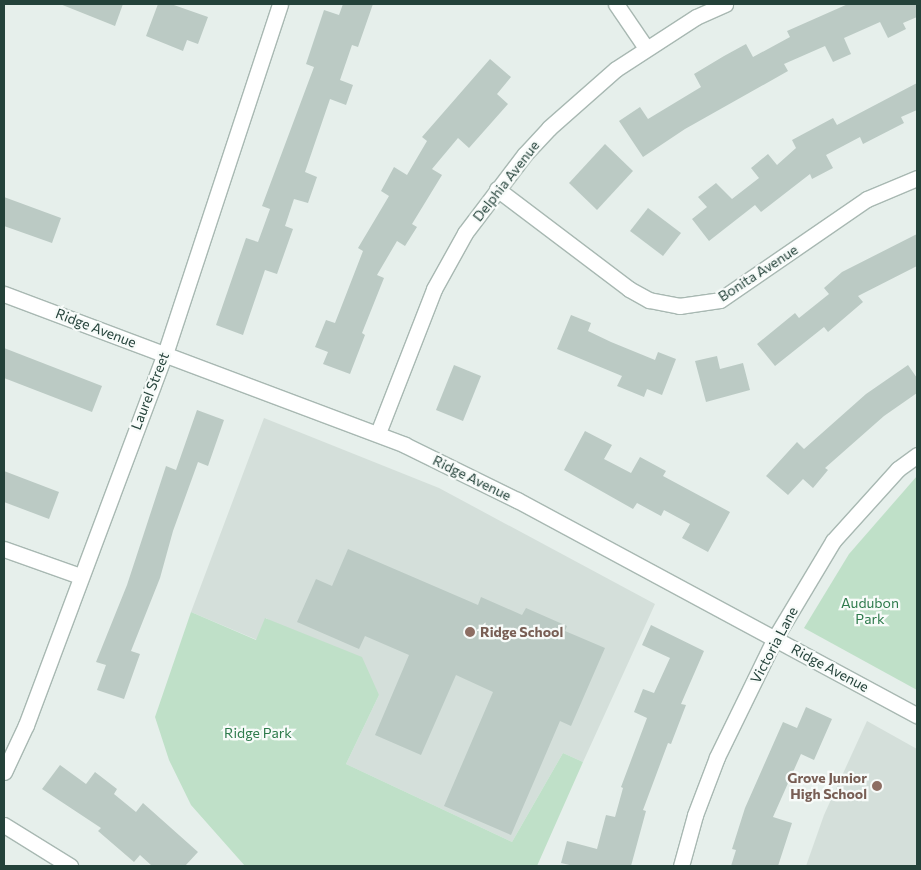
<!DOCTYPE html>
<style>
body{margin:0}
#map{position:relative;width:921px;height:870px;overflow:hidden;background:#e6efeb;font-family:Commissioner,sans-serif}
div>[style]{position:absolute}
.built>*{inset:0;background:#d4dfda}
.green>*{inset:0;background:#bfe0c8}
.building>*{inset:0;background:#bbcac4}
.roads{filter:drop-shadow(1px 0 #a8b8b2) drop-shadow(-1px 0 #a8b8b2) drop-shadow(0 1px #a8b8b2) drop-shadow(0 -1px #a8b8b2)}
.minor>*{height:15px;margin:-7.5px;padding:0 7.5px;transform-origin:7.5px;border-radius:7.5px;background:#fff}
.dots>*{width:14px;height:14px;translate:-50% -50%;box-sizing:border-box;border:2px solid #f7fbf9;border-radius:50%}
span{translate:-50% -50%;white-space:nowrap;text-align:center;line-height:1.15;-webkit-text-stroke:4.5px #f7fbf9;paint-order:stroke}
.street-label{font-size:14px;color:#24423a}
.park-label{font-size:14px;color:#2d7a4b}
.education-label{font-size:14px;color:#785e54;font-weight:700}
.left{translate:0 -50%;text-align:left}
.right{translate:-100% -50%;text-align:right}
.frame{position:absolute;inset:0;border:5px solid #24423a;pointer-events:none}
</style>
<div id="map">
<div class="built">
<div style="clip-path:polygon(264px 418px,439px 488px,655px 604px,583px 762px,563px 753px,512px 842px,346px 764px,379px 695px,266px 618px,257px 640px,191px 612px)"></div>
<div style="clip-path:polygon(867px 721px,917px 749px,917px 866px,806px 866px,824px 815px)"></div>
</div>
<div class="green">
<div style="clip-path:polygon(917px 476px,917px 690px,804px 628px,849px 554px)"></div>
<div style="clip-path:polygon(191px 612px,256px 640px,265px 618px,362px 657px,379px 695px,346px 764px,512px 842px,563px 753px,583px 762px,537px 866px,245px 866px,191px 805px,169px 760px,155px 717px)"></div>
</div>
<div class="building">
<div style="clip-path:polygon(60px 4px,123px 4px,115px 26px)"></div>
<div style="clip-path:polygon(158px 4px,171px 4px,208px 17px,198px 44px,187px 40px,183px 51px,146px 36px)"></div>
<div style="clip-path:polygon(343px 4px,373px 4px,358px 47px,352px 45px,340px 80px,353px 85px,346px 105px,330px 99px,305px 172px,317px 177px,308px 203px,294px 199px,285px 226px,293px 229px,277px 274px,265px 270px,243px 335px,216px 325px,246px 238px,258px 242px,270px 209px,262px 206px,314px 67px,306px 64px,324px 10px,339px 15px)"></div>
<div style="clip-path:polygon(848px 4px,917px 4px,917px 17px,903px 23px,906px 29px,888px 38px,880px 22px,844px 38px,851px 54px,833px 62px,825px 46px,784px 64px,788px 71px,685px 129px,643px 157px,619px 121px,640px 107px,648px 119px,701px 87px,694px 74px,724px 56px,746px 44px,753px 57px,790px 37px,787px 31px)"></div>
<div style="clip-path:polygon(490px 59px,511px 77px,497px 94px,508px 104px,469px 148px,458px 138px,432px 169px,442px 175px,412px 224px,417px 227px,405px 246px,397px 241px,377px 275px,384px 278px,362px 333px,365px 335px,350px 374px,323px 364px,328px 352px,315px 347px,326px 320px,335px 323px,363px 251px,358px 248px,389px 196px,381px 191px,394px 167px,407px 175px,427px 141px,422px 137px)"></div>
<div style="clip-path:polygon(917px 83px,917px 110px,901px 117px,904px 123px,863px 144px,860px 137px,826px 155px,833px 168px,812px 179px,810px 174px,761px 212px,755px 205px,709px 241px,692px 219px,707px 207px,698px 197px,716px 183px,732px 199px,759px 178px,751px 168px,768px 154px,777px 165px,796px 148px,792px 140px,833px 118px,837px 125px)"></div>
<div style="clip-path:polygon(605px 144px,633px 171px,597px 210px,569px 183px)"></div>
<div style="clip-path:polygon(4px 197px,61px 218px,52px 243px,4px 226px)"></div>
<div style="clip-path:polygon(648px 208px,681px 233px,663px 256px,630px 231px)"></div>
<div style="clip-path:polygon(917px 234px,917px 266px,858px 296px,863px 302px,828px 332px,824px 327px,775px 366px,757px 344px,795px 313px,799px 318px,829px 294px,824px 288px,842px 272px)"></div>
<div style="clip-path:polygon(571px 315px,591px 323px,588px 331px,611px 342px,655px 360px,658px 352px,676px 359px,662px 395px,647px 389px,644px 397px,617px 386px,622px 376px,557px 349px)"></div>
<div style="clip-path:polygon(4px 348px,102px 386px,92px 412px,4px 378px)"></div>
<div style="clip-path:polygon(717px 356px,720px 369px,743px 363px,750px 390px,706px 402px,695px 361px)"></div>
<div style="clip-path:polygon(454px 365px,481px 376px,463px 421px,436px 410px)"></div>
<div style="clip-path:polygon(908px 365px,917px 378px,917px 393px,884px 416px,825px 468px,828px 470px,813px 488px,803px 479px,788px 495px,766px 476px,797px 442px,804px 449px,866px 394px)"></div>
<div style="clip-path:polygon(197px 410px,224px 420px,208px 466px,198px 462px,173px 531px,160px 578px,131px 651px,140px 654px,124px 699px,97px 690px,106px 665px,96px 662px,127px 585px,166px 466px,176px 470px)"></div>
<div style="clip-path:polygon(585px 431px,612px 445px,604px 459px,631px 473px,640px 457px,666px 471px,663px 476px,730px 512px,708px 552px,682px 538px,690px 524px,664px 510px,661px 516px,637px 503px,633px 509px,564px 470px)"></div>
<div style="clip-path:polygon(4px 471px,59px 492px,49px 519px,4px 502px)"></div>
<div style="clip-path:polygon(348px 549px,478px 605px,481px 597px,522px 615px,526px 608px,567px 626px,565px 631px,605px 648px,571px 726px,560px 721px,511px 835px,444px 806px,493px 692px,456px 675px,421px 755px,375px 735px,409px 655px,365px 636px,359px 649px,297px 622px,316px 579px,332px 586px)"></div>
<div style="clip-path:polygon(651px 625px,704px 651px,681px 704px,686px 705px,671px 744px,668px 743px,643px 810px,646px 811px,631px 866px,574px 866px,561px 863px,567px 841px,597px 849px,606px 815px,615px 817px,623px 788px,621px 787px,647px 718px,634px 712px,643px 689px,654px 693px,670px 658px,642px 645px)"></div>
<div style="clip-path:polygon(806px 707px,832px 719px,814px 760px,801px 754px,773px 817px,792px 823px,778px 866px,731px 866px,736px 850px,732px 849px,745px 808px,783px 722px,797px 728px)"></div>
<div style="clip-path:polygon(60px 765px,86px 784px,95px 772px,117px 789px,114px 794px,136px 812px,143px 803px,198px 852px,185px 866px,152px 866px,140px 855px,134px 862px,98px 831px,101px 828px,42px 789px)"></div>
</div>
<div class="roads">
<div class="minor">
<div style="left:616px;top:4px;width:53px;rotate:55.7deg"></div>
<div style="left:497px;top:189px;width:166px;rotate:37.1deg"></div>
<div style="left:629px;top:289px;width:23px;rotate:29deg"></div>
<div style="left:649px;top:300px;width:31px;rotate:11deg"></div>
<div style="left:679px;top:306px;width:41px;rotate:-8.3deg"></div>
<div style="left:720px;top:300px;width:178px;rotate:-34.5deg"></div>
<div style="left:867px;top:199px;width:54px;rotate:-22.8deg"></div>
<div style="left:4px;top:294px;width:428px;rotate:20.6deg"></div>
<div style="left:405px;top:445px;width:125px;rotate:26.2deg"></div>
<div style="left:517px;top:500px;width:454px;rotate:28.3deg"></div>
<div style="left:378px;top:433px;width:155px;rotate:-68.7deg"></div>
<div style="left:434px;top:289px;width:64px;rotate:-61deg"></div>
<div style="left:465px;top:233px;width:99px;rotate:-52.8deg"></div>
<div style="left:525px;top:154px;width:35px;rotate:-47deg"></div>
<div style="left:549px;top:128px;width:89px;rotate:-41.4deg"></div>
<div style="left:616px;top:69px;width:95px;rotate:-33deg"></div>
<div style="left:696px;top:17px;width:32px;rotate:-24deg"></div>
<div style="left:4px;top:549px;width:81px;rotate:19.6deg"></div>
<div style="left:4px;top:772px;width:52px;rotate:-64.9deg"></div>
<div style="left:26px;top:725px;width:396px;rotate:-69.5deg"></div>
<div style="left:165px;top:354px;width:368px;rotate:-71.8deg"></div>
<div style="left:4px;top:825px;width:78px;rotate:31.8deg"></div>
<div style="left:681px;top:866px;width:53px;rotate:-74.6deg"></div>
<div style="left:695px;top:815px;width:62px;rotate:-69.2deg"></div>
<div style="left:717px;top:757px;width:132px;rotate:-64deg"></div>
<div style="left:775px;top:638px;width:113px;rotate:-59.1deg"></div>
<div style="left:833px;top:541px;width:97px;rotate:-47.9deg"></div>
<div style="left:898px;top:469px;width:24px;rotate:-36deg"></div>
</div>
</div>
<div class="dots">
<div style="left:470px;top:632px;background:#8d6e63"></div>
<div style="left:877px;top:786px;background:#8d6e63"></div>
</div>
<div class="street-label">
<span style="left:506px;top:181px;rotate:-52deg">Delphia Avenue</span>
<span style="left:758px;top:273px;rotate:-33deg">Bonita Avenue</span>
<span style="left:96px;top:328px;rotate:21deg">Ridge Avenue</span>
<span style="left:150px;top:391px;rotate:-69deg">Laurel Street</span>
<span style="left:472px;top:478px;rotate:26deg">Ridge Avenue</span>
<span style="left:774px;top:645px;rotate:-62deg">Victoria Lane</span>
<span style="left:830px;top:668px;rotate:28deg">Ridge Avenue</span>
</div>
<div class="park-label">
<span style="left:870px;top:611px">Audubon<br>Park</span>
<span style="left:258px;top:733px">Ridge Park</span>
</div>
<div class="education-label">
<span class="left" style="left:480px;top:632px">Ridge School</span>
<span class="right" style="left:867px;top:786px">Grove Junior<br>High School</span>
</div>
<div class="frame"></div>
</div>
